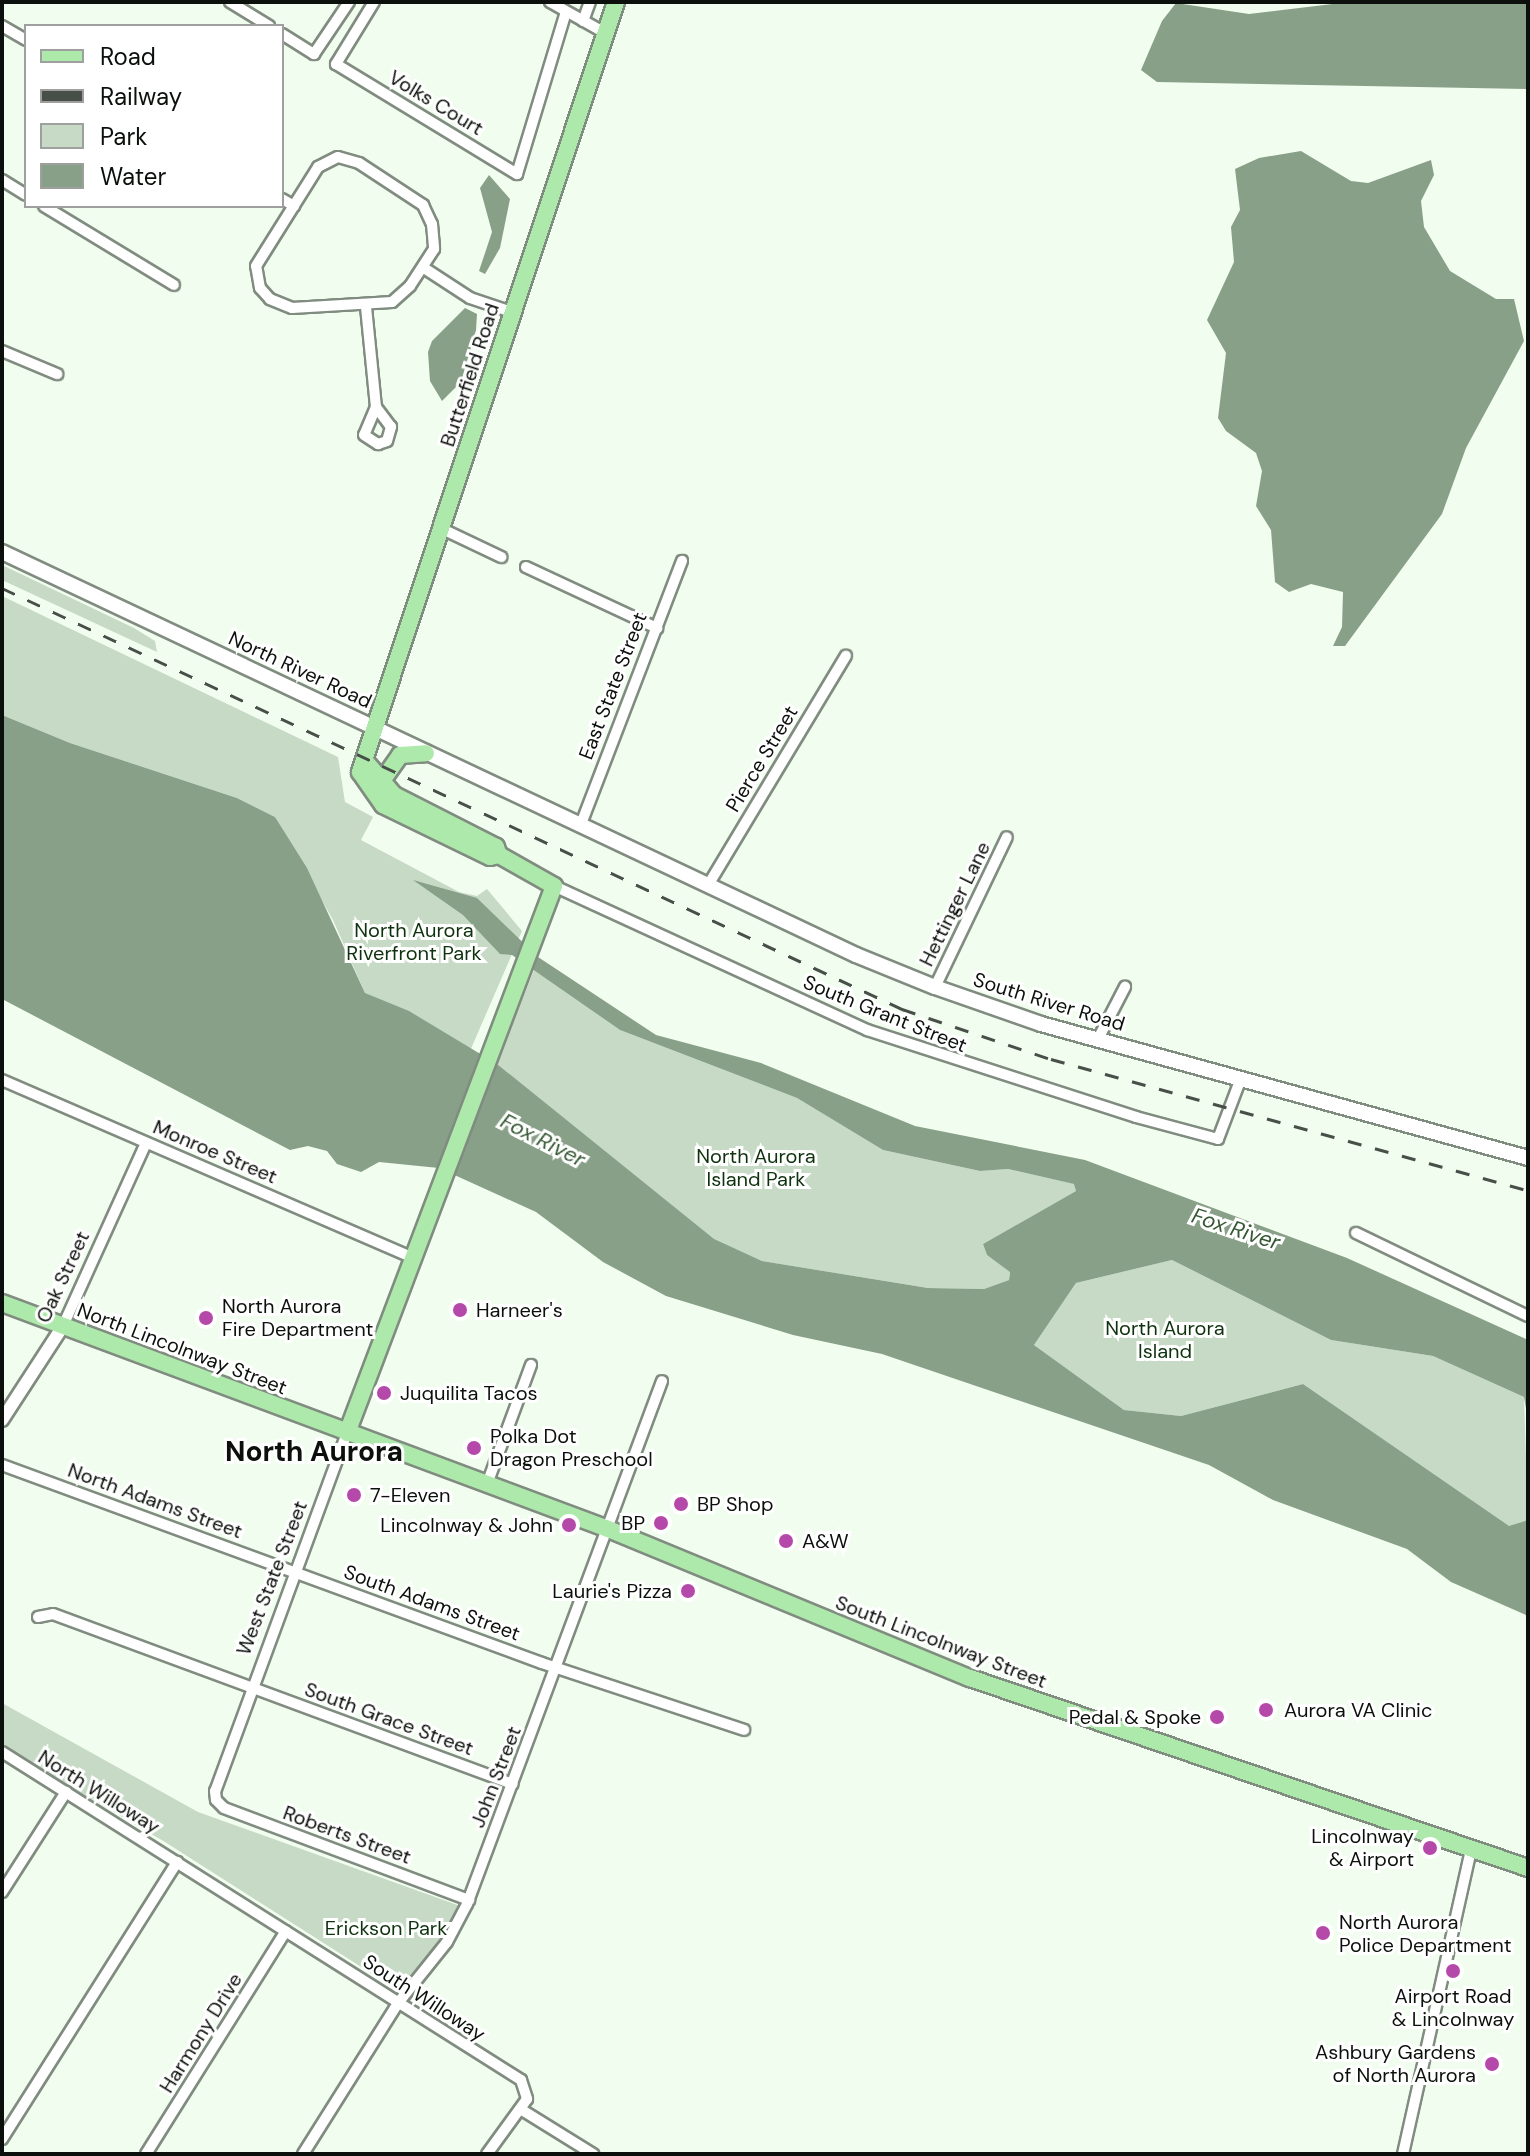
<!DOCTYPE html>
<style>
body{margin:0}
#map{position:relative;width:1530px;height:2156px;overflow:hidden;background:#f1fdef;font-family:"DM Sans",sans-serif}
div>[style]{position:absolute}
.green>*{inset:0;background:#c7dac6}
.water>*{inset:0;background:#89a088}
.roads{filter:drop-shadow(2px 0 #818c80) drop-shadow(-2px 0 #818c80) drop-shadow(0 2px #818c80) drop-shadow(0 -2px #818c80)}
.minor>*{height:10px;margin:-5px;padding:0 5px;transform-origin:5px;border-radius:5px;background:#fff}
.tertiary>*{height:12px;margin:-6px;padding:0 6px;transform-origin:6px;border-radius:6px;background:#fff}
.secondary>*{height:14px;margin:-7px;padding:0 7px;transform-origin:7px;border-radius:7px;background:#fff}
.primary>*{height:16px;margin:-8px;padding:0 8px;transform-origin:8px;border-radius:8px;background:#aee9ac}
.rail>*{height:3px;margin-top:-1.5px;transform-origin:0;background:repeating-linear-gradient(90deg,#484e48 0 14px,transparent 0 28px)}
.dots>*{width:22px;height:22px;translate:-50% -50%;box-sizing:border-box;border:4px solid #fff;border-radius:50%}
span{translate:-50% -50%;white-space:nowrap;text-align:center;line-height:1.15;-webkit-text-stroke:6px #fff;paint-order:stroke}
.street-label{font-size:20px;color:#0c100c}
.park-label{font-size:20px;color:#0f320e}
.poi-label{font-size:20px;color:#0c100c}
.left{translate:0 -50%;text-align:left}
.right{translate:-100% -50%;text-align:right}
.water-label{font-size:22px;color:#355933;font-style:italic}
.district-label{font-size:28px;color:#0c100c;font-weight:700}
.frame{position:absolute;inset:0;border:4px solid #0c100c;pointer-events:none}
.legend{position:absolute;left:24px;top:24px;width:260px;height:184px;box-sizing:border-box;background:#fff;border:2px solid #9e9f9e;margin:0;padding:10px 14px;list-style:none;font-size:24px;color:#0c100c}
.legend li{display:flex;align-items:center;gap:16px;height:40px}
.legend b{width:40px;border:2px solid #9e9f9e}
</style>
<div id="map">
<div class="green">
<div style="clip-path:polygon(2px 565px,134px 628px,155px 641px,157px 652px,2px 580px)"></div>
<div style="clip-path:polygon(2px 596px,338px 757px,345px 802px,373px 817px,361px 840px,459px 892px,477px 896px,487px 889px,522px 931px,470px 1051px,365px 993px,333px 920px,275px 817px,237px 798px,70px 743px,2px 715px)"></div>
<div style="clip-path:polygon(534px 970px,620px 1030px,797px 1098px,883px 1150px,980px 1171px,1008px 1169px,1075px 1184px,1076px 1191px,983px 1244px,987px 1255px,1010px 1271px,1009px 1280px,984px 1289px,928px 1288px,762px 1261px,714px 1240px,497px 1064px)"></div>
<div style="clip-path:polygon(1172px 1260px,1331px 1340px,1433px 1356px,1524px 1397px,1528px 1520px,1509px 1527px,1303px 1384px,1181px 1416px,1124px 1410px,1034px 1345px,1076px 1283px)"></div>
<div style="clip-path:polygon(2px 1703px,198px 1812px,463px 1907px,444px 1941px,399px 1991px,165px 1842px,2px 1747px)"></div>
</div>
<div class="water">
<div style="clip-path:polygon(1349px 2px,1528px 2px,1528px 89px,1157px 82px,1141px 70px,1162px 21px,1176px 3px,1249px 14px)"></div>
<div style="clip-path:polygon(1301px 151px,1351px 181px,1368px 183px,1431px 160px,1434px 175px,1421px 201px,1424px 227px,1450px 271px,1496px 299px,1514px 299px,1524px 341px,1466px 448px,1442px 514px,1345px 646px,1333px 646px,1342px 627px,1343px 592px,1311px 584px,1289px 592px,1275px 582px,1271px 530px,1256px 506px,1262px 471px,1256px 453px,1226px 431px,1218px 418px,1226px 353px,1207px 320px,1234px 262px,1231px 227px,1240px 210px,1235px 169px,1259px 158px)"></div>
<div style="clip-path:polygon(489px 175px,510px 199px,500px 248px,485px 274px,479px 271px,492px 232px,480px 188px)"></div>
<div style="clip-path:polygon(465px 308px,477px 314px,476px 330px,461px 382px,442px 401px,430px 381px,428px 352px,432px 341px)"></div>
<div style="clip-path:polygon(2px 715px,70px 743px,237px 798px,275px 817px,307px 868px,365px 993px,409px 1011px,497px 1064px,714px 1239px,762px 1261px,928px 1288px,984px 1289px,1009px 1280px,1010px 1272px,987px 1255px,983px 1244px,1076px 1191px,1074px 1184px,1008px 1169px,980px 1171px,883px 1150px,797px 1098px,620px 1030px,512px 955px,500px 954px,463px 915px,413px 880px,477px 898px,538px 957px,656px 1035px,761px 1063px,915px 1126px,1085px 1160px,1347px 1258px,1528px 1340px,1528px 1420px,1524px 1397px,1433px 1356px,1331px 1340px,1172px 1260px,1076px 1283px,1034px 1345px,1124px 1410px,1181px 1416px,1303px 1384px,1509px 1526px,1528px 1520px,1528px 1616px,1451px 1582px,1407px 1549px,1273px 1500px,1209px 1465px,882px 1354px,793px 1335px,666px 1296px,603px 1262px,536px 1212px,439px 1168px,379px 1162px,361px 1172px,337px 1164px,327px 1151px,308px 1146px,290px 1150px,2px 999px)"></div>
</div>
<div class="roads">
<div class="minor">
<div style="left:230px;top:2px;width:46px;rotate:31.6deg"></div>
<div style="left:374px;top:2px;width:73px;rotate:121.5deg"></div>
<div style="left:336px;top:64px;width:212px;rotate:31.3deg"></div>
<div style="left:517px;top:174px;width:169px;rotate:-73.2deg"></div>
<div style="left:550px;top:2px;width:63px;rotate:29.4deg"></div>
<div style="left:583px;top:21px;width:20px;rotate:-70deg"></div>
<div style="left:2px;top:26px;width:28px;rotate:30deg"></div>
<div style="left:282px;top:34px;width:38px;rotate:32deg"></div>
<div style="left:314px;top:54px;width:63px;rotate:-56.1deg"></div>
<div style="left:338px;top:157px;width:22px;rotate:16deg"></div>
<div style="left:359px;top:163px;width:77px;rotate:33.3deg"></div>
<div style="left:423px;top:205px;width:21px;rotate:65deg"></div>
<div style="left:432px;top:224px;width:25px;rotate:85deg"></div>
<div style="left:434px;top:249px;width:44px;rotate:123deg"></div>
<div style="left:410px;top:286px;width:24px;rotate:138deg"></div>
<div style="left:392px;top:302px;width:100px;rotate:176.6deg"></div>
<div style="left:292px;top:308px;width:24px;rotate:-158deg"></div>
<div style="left:270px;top:299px;width:15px;rotate:-132deg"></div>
<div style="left:260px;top:288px;width:22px;rotate:-100deg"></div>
<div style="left:256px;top:266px;width:117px;rotate:-57.9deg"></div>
<div style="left:318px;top:167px;width:22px;rotate:-27deg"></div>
<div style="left:2px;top:180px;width:28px;rotate:32deg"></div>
<div style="left:282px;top:199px;width:14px;rotate:30deg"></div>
<div style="left:44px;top:206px;width:152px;rotate:31.3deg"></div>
<div style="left:424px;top:268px;width:55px;rotate:33.1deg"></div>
<div style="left:470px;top:298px;width:44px;rotate:18.4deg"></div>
<div style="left:366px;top:307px;width:100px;rotate:84.3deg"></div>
<div style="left:376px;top:407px;width:30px;rotate:113deg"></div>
<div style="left:364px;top:435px;width:17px;rotate:33deg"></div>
<div style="left:378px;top:444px;width:9px;rotate:-18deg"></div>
<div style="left:387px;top:441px;width:15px;rotate:-74deg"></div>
<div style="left:391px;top:427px;width:25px;rotate:-127deg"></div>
<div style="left:2px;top:351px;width:60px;rotate:22.7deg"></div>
<div style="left:440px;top:528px;width:68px;rotate:25.4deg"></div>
<div style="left:526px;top:567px;width:145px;rotate:25deg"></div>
<div style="left:581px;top:824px;width:282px;rotate:-69deg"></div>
<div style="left:710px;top:882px;width:264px;rotate:-59deg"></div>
<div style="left:554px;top:886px;width:345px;rotate:24.7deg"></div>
<div style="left:867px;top:1030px;width:283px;rotate:17.9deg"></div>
<div style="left:1136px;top:1117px;width:85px;rotate:15deg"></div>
<div style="left:1218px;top:1139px;width:65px;rotate:-69.3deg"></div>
<div style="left:935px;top:987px;width:166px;rotate:-64.4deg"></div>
<div style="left:1098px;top:1039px;width:59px;rotate:-62.6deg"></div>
<div style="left:2px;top:1080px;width:448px;rotate:23.4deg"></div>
<div style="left:1356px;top:1233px;width:191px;rotate:25.8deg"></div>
<div style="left:63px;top:1326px;width:201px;rotate:-65.6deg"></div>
<div style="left:347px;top:1433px;width:382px;rotate:110.2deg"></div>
<div style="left:215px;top:1791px;width:9px;rotate:84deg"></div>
<div style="left:216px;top:1800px;width:11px;rotate:45deg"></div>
<div style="left:224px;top:1808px;width:262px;rotate:20.6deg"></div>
<div style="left:2px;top:1465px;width:575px;rotate:20.14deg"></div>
<div style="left:542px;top:1663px;width:213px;rotate:18.3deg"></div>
<div style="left:487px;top:1484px;width:127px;rotate:-69.7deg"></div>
<div style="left:38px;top:1617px;width:15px;rotate:-11deg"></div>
<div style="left:53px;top:1614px;width:490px;rotate:20.3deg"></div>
<div style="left:2px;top:1752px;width:614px;rotate:32.29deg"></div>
<div style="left:521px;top:2080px;width:20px;rotate:72deg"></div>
<div style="left:527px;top:2099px;width:68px;rotate:126deg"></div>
<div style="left:2px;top:1892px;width:119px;rotate:-57.4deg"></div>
<div style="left:522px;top:2110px;width:84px;rotate:31.8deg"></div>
<div style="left:2px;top:2139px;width:328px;rotate:-57.7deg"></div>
<div style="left:146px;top:2154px;width:263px;rotate:-57.9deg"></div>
<div style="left:303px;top:2154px;width:178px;rotate:-57.8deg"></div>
<div style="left:398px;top:2003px;width:78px;rotate:-51.2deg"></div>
<div style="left:447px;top:1942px;width:43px;rotate:-62.2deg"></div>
<div style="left:467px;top:1904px;width:558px;rotate:-69.55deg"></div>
<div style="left:1403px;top:2154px;width:312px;rotate:-77.4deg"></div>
</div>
<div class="tertiary">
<div style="left:2px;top:1420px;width:112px;rotate:-57deg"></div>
</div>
<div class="secondary">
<div style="left:2px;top:552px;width:944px;rotate:25.26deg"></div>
<div style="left:856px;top:955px;width:85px;rotate:22.1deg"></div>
<div style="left:935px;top:987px;width:112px;rotate:19.2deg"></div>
<div style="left:1041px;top:1024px;width:505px;rotate:15.38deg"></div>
</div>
<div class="primary">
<div style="left:382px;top:781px;width:32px;rotate:-55deg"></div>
<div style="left:400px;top:755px;width:26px;rotate:-4deg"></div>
<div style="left:499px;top:855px;width:9px;rotate:167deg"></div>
<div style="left:490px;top:857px;width:119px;rotate:-154.1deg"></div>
<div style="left:383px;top:805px;width:40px;rotate:-124.9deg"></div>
<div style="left:360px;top:772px;width:811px;rotate:-71.61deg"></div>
<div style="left:2px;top:1303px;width:647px;rotate:20.45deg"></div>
<div style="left:608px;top:1529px;width:391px;rotate:22.4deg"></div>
<div style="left:970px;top:1678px;width:589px;rotate:18.8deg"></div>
<div style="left:347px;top:1433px;width:585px;rotate:-69.27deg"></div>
<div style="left:554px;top:886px;width:63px;rotate:-150.6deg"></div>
<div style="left:499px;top:855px;width:9px;rotate:-111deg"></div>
<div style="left:496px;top:847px;width:114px;rotate:-153deg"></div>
<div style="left:394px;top:795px;width:43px;rotate:-130.3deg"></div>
</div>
</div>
<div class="rail">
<div style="left:2px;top:588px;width:994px;rotate:25.07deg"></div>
<div style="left:902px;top:1009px;width:157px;rotate:18.6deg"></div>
<div style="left:1051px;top:1059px;width:495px;rotate:15.4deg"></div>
</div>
<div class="dots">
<div style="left:460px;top:1310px;background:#b549a9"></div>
<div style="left:206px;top:1318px;background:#b549a9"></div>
<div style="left:384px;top:1393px;background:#b549a9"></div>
<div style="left:474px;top:1448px;background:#b549a9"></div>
<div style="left:354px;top:1495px;background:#b549a9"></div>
<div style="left:681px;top:1504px;background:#b549a9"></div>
<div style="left:661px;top:1523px;background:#b549a9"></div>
<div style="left:569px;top:1525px;background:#b549a9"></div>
<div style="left:786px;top:1541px;background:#b549a9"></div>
<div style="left:688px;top:1591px;background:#b549a9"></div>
<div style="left:1266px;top:1710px;background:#b549a9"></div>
<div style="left:1217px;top:1717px;background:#b549a9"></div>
<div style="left:1430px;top:1848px;background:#b549a9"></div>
<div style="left:1323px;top:1933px;background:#b549a9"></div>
<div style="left:1453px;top:1971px;background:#b549a9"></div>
<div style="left:1492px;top:2064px;background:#b549a9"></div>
</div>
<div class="street-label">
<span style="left:436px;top:103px;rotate:31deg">Volks Court</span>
<span style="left:470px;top:375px;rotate:-72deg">Butterfield Road</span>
<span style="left:300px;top:670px;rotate:25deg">North River Road</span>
<span style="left:613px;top:686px;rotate:-69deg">East State Street</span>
<span style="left:762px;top:759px;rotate:-59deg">Pierce Street</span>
<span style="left:955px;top:904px;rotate:-64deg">Hettinger Lane</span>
<span style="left:1049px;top:1002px;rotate:17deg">South River Road</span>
<span style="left:885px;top:1014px;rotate:22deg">South Grant Street</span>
<span style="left:215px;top:1152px;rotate:23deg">Monroe Street</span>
<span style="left:63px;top:1277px;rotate:-65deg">Oak Street</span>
<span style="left:182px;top:1349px;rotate:21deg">North Lincolnway Street</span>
<span style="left:155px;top:1501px;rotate:20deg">North Adams Street</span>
<span style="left:272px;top:1578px;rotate:-69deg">West State Street</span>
<span style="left:432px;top:1603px;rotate:20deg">South Adams Street</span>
<span style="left:941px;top:1642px;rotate:21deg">South Lincolnway Street</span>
<span style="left:389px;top:1719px;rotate:20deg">South Grace Street</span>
<span style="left:496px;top:1777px;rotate:-69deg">John Street</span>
<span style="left:99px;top:1792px;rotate:32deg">North Willoway</span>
<span style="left:347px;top:1835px;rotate:20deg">Roberts Street</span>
<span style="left:424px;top:1998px;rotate:33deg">South Willoway</span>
<span style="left:201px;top:2033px;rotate:-58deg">Harmony Drive</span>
</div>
<div class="park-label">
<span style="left:414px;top:942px">North Aurora<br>Riverfront Park</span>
<span style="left:756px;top:1168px">North Aurora<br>Island Park</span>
<span style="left:1165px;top:1340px">North Aurora<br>Island</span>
<span style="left:386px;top:1928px">Erickson Park</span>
</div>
<div class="poi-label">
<span class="left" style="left:222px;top:1318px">North Aurora<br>Fire Department</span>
<span class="left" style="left:476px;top:1310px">Harneer's</span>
<span class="left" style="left:400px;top:1393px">Juquilita Tacos</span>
<span class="left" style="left:490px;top:1448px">Polka Dot<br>Dragon Preschool</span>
<span class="left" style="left:370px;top:1495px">7-Eleven</span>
<span class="left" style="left:697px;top:1504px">BP Shop</span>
<span class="right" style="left:645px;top:1523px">BP</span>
<span class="right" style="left:553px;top:1525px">Lincolnway &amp; John</span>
<span class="left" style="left:802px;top:1541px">A&amp;W</span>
<span class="right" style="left:672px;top:1591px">Laurie's Pizza</span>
<span class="left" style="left:1284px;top:1710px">Aurora VA Clinic</span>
<span class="right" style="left:1201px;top:1717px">Pedal &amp; Spoke</span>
<span class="right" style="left:1414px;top:1848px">Lincolnway<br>&amp; Airport</span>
<span class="left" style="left:1339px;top:1934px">North Aurora<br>Police Department</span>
<span style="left:1453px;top:2008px">Airport Road<br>&amp; Lincolnway</span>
<span class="right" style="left:1476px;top:2064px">Ashbury Gardens<br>of North Aurora</span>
</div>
<div class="water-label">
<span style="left:543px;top:1140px;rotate:27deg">Fox River</span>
<span style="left:1236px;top:1229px;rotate:18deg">Fox River</span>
</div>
<div class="district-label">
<span style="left:314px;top:1452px">North Aurora</span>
</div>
<div class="frame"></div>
<ul class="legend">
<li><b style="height:10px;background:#aee9ac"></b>Road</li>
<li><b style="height:10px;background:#484e48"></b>Railway</li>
<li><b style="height:22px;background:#c7dac6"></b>Park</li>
<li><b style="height:22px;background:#89a088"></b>Water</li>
</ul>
</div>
